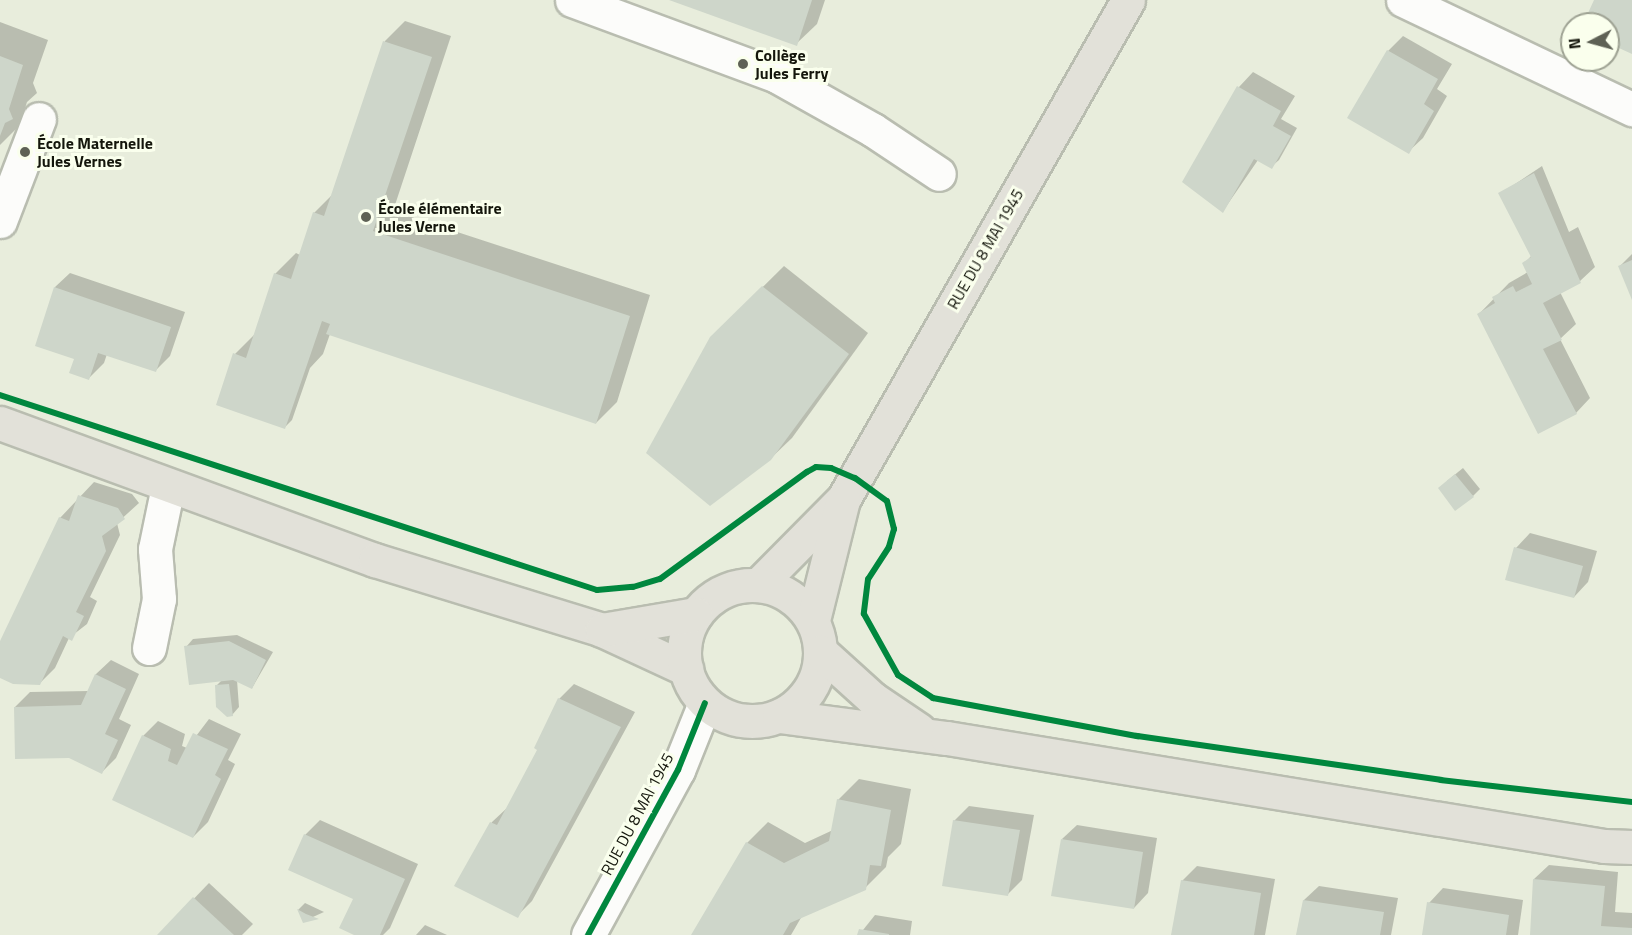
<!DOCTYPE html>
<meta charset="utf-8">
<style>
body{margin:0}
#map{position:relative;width:1632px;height:935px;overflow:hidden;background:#e8eddc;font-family:"Titillium Web",sans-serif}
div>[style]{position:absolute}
.shadow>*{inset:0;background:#0003}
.building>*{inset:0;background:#ced6ca}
.roads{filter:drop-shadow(2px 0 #b9bdb0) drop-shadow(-2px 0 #b9bdb0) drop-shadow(0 2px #b9bdb0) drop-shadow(0 -2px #b9bdb0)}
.minor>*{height:33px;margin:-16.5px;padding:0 16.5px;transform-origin:16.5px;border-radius:16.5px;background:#fcfcfa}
.major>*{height:33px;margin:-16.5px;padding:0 16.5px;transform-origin:16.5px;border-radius:16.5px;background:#e2e1d9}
.major>.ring{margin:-16.5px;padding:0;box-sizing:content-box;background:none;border:33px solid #e2e1d9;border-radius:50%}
.cycleway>*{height:6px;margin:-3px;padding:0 3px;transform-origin:3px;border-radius:3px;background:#00873e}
.dots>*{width:16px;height:16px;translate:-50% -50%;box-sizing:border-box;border:3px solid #faffed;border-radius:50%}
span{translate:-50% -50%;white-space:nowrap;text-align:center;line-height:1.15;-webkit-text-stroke:6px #faffed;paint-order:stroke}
.poi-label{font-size:16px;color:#14160c;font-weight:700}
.left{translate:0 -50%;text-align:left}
.street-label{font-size:16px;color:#14160c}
.north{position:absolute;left:1560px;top:12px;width:60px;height:60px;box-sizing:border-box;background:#faffed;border:2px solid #9ea293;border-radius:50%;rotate:264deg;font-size:16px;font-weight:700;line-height:24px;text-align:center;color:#14160c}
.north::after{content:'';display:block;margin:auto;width:21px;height:27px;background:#5e6155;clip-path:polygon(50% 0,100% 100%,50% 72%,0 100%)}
</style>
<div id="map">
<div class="shadow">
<div style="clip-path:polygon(672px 0,825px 0,817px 24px,796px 44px)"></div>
<div style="clip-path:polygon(405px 21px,451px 36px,393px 211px,650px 295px,617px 402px,596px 423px,330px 334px,323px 354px,310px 368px,292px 420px,285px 427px,235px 354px,255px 334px,275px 274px,296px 253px,300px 255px,314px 213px,333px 194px,385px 41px)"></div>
<div style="clip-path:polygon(0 22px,48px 40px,33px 83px,37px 93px,27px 102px,19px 126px,0 145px)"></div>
<div style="clip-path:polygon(1403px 36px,1452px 64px,1437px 89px,1447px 96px,1423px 138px,1408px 152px,1388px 51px)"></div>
<div style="clip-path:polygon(1253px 72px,1295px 96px,1281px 119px,1297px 128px,1279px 160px,1271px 167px,1258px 160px,1223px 211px,1239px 87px)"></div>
<div style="clip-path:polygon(1542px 166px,1569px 232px,1578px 227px,1595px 267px,1580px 281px,1560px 292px,1576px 324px,1560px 339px,1590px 398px,1576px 413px,1479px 314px,1509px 283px,1528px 272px,1524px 264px,1532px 255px,1500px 194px)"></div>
<div style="clip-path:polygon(1632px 254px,1632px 296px,1620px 266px)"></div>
<div style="clip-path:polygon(784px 266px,868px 333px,792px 438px,770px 459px,711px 338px)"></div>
<div style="clip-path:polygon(70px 273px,185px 312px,170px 356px,156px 370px,107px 354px,104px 363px,89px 378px,76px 358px,55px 287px)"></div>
<div style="clip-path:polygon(1463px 468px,1480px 489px,1473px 496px,1447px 481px)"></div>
<div style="clip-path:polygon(94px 482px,132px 494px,139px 503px,117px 523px,120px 535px,90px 597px,97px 601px,87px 624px,69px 638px,55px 668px,40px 683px,0 676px,0 644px,60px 518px)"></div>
<div style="clip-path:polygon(1530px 533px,1597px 551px,1588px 582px,1574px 597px,1516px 548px)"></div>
<div style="clip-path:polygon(237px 635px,273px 652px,252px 688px,237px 680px,239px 707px,232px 715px,216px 686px,222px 680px,186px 647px,193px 639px)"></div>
<div style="clip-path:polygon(111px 660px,139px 674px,119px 719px,131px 725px,116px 758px,102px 772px,15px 707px,30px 692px,89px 691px,96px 674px)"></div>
<div style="clip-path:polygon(574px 684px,635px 712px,532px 901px,517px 916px,456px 885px,492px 822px,507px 808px,539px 749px,559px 699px)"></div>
<div style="clip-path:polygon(209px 719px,241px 734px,228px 760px,235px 764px,208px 822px,193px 837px,143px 736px,158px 721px,185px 734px,182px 746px,187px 748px)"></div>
<div style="clip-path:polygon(859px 779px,911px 789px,901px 844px,888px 857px,886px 867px,865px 888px,802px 916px,791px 935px,692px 935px,747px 843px,768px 822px,805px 843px,833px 830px,838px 800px)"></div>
<div style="clip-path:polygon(969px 806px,1034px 815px,1022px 880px,1008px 894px,954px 821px)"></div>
<div style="clip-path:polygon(320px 820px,418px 864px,390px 928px,383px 935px,357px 935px,355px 899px,290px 870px,305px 835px)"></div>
<div style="clip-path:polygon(1077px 825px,1157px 838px,1148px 893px,1134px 908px,1062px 839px)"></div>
<div style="clip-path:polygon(1549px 865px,1618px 872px,1615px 912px,1632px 913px,1632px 935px,1531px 935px,1534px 879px)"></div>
<div style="clip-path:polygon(1197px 866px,1275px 879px,1265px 935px,1173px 935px,1182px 881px)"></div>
<div style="clip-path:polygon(209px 883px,253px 924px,242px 935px,159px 935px)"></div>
<div style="clip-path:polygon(1319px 886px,1398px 898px,1391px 935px,1298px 935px,1304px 900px)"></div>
<div style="clip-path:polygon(1443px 888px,1523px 900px,1518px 935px,1424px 935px,1429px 903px)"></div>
<div style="clip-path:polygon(305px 903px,324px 912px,304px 921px,298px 910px)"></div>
<div style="clip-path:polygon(875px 915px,912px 921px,910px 935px,859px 935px)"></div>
<div style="clip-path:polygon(425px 925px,447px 935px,416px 935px)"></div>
</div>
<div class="building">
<div style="clip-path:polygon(669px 0,812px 0,797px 46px)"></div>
<div style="clip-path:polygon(1594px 0,1632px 0,1632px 54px,1608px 43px,1608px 24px,1583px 24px)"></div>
<div style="clip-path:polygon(383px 41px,432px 57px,373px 231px,630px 316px,596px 424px,326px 334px,330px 324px,322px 321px,285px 429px,216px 405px,233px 353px,246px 358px,274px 273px,291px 279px,313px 212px,324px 216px)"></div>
<div style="clip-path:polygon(1387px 50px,1438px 79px,1424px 104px,1434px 111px,1409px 154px,1347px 118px)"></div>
<div style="clip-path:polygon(0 56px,23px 65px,9px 109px,13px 119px,5px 123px,0 136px)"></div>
<div style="clip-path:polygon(1237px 86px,1281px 111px,1273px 126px,1291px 136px,1272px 169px,1254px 159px,1223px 213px,1182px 182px)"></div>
<div style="clip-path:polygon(1534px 173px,1581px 283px,1543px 303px,1562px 340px,1543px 349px,1577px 414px,1538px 434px,1477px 314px,1495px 303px,1492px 297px,1513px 286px,1516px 292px,1532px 284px,1522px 263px,1531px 257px,1498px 193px)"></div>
<div style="clip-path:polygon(1632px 260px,1632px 300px,1618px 266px)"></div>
<div style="clip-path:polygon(762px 286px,849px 354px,771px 460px,710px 506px,646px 453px,710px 337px)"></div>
<div style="clip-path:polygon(54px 287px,171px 327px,156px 372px,98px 353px,89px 380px,69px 373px,74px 359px,35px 346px)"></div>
<div style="clip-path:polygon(1455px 474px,1474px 497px,1455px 511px,1438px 488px)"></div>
<div style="clip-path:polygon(78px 495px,118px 508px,125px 519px,102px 536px,106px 551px,76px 612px,84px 616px,72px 641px,63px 636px,40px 685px,13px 684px,0 678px,0 641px,59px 517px,69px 521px)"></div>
<div style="clip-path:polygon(1514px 547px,1583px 566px,1574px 598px,1505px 580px)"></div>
<div style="clip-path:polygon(229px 641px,266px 660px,252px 689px,233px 680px,189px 685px,184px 646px)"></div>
<div style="clip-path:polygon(95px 674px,126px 689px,105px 734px,118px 740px,102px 774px,69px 758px,15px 759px,14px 707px,81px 705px)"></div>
<div style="clip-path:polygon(229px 684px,233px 716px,227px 717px,216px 707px,215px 685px)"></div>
<div style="clip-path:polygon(558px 698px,621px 727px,518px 918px,454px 886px,490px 822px,497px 825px,537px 750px,534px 748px)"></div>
<div style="clip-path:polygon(193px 733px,228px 749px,215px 775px,221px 779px,193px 838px,112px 800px,142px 735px,171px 749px,168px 761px,177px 765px)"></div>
<div style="clip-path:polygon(837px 799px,891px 810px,881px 866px,870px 865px,866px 890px,790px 923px,783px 935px,691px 935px,746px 842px,784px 863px,829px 841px)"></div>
<div style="clip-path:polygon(953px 820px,1020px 830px,1008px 896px,942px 886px)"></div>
<div style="clip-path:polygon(304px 834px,405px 879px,380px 935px,354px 935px,339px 928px,353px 899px,288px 870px)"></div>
<div style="clip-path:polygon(1061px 839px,1143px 852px,1134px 909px,1051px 896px)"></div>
<div style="clip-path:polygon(1533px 879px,1605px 886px,1601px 926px,1632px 928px,1632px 935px,1530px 935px)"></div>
<div style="clip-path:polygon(1181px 880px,1261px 893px,1254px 935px,1171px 935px)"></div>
<div style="clip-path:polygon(193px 897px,234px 935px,157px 935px)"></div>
<div style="clip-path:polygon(1303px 900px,1384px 912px,1380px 935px,1296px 935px)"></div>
<div style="clip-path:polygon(1427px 902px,1509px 915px,1506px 935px,1422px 935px)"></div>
<div style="clip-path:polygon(297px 909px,306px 914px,319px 919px,303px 923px)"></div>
<div style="clip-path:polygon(859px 929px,889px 934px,889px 935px,857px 935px)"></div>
</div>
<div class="roads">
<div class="minor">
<div style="left:572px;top:0;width:219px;rotate:20.3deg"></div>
<div style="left:777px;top:76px;width:110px;rotate:29.4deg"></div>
<div style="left:873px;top:130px;width:79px;rotate:33.7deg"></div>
<div style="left:1403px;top:0;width:254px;rotate:25.5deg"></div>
<div style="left:0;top:221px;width:109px;rotate:-69.1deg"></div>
<div style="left:149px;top:648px;width:50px;rotate:-78.5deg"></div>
<div style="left:159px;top:599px;width:50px;rotate:-94.6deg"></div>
<div style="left:155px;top:549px;width:64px;rotate:-78.3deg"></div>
<div style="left:588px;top:935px;width:188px;rotate:-61.4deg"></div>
<div style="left:678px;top:770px;width:72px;rotate:-68.1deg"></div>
</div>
<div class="major">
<div style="left:0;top:423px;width:399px;rotate:20.1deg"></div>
<div style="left:375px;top:560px;width:238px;rotate:17.1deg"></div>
<div style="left:602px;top:630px;width:93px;rotate:24.9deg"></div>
<div style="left:759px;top:584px;width:121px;rotate:-45.3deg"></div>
<div style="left:844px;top:498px;width:573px;rotate:-60.3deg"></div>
<div class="ring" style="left:684px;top:585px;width:103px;height:103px"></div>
<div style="left:813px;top:620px;width:124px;rotate:-76deg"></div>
<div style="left:602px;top:630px;width:95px;rotate:-9.7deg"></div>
<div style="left:821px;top:652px;width:70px;rotate:42.1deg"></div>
<div style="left:873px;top:699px;width:55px;rotate:34deg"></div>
<div style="left:779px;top:716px;width:169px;rotate:7.5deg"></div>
<div style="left:947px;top:738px;width:666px;rotate:9.33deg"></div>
<div style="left:1604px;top:846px;width:28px;rotate:2deg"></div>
</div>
</div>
<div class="cycleway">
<div style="left:0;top:395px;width:628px;rotate:18.09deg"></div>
<div style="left:597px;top:590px;width:36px;rotate:-5deg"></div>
<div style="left:633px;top:587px;width:28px;rotate:-17deg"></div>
<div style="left:660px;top:579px;width:182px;rotate:-36.1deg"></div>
<div style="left:807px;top:472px;width:10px;rotate:-29deg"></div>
<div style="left:816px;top:467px;width:15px;rotate:4deg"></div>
<div style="left:831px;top:468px;width:26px;rotate:23deg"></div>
<div style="left:855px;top:478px;width:39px;rotate:36deg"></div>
<div style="left:887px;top:501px;width:29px;rotate:76deg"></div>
<div style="left:894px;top:529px;width:19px;rotate:106deg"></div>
<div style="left:889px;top:547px;width:38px;rotate:123deg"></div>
<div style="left:868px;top:579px;width:35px;rotate:97deg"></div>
<div style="left:864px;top:614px;width:70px;rotate:60.9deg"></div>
<div style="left:898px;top:675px;width:42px;rotate:33.3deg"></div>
<div style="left:933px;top:698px;width:208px;rotate:10.6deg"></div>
<div style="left:1137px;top:736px;width:307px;rotate:8.2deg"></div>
<div style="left:1441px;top:780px;width:192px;rotate:6.6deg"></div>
<div style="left:588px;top:935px;width:188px;rotate:-61.4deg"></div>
<div style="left:678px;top:770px;width:72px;rotate:-68.1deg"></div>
</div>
<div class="dots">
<div style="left:743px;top:64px;background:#5e6155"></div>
<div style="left:25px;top:152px;background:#5e6155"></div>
<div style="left:366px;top:217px;background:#5e6155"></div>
</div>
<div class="poi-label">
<span class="left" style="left:755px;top:64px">Collège<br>Jules Ferry</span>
<span class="left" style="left:37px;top:152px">École Maternelle<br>Jules Vernes</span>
<span class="left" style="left:378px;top:217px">École élémentaire<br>Jules Verne</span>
</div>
<div class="street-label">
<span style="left:985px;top:249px;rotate:-60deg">RUE DU 8 MAI 1945</span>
<span style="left:637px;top:814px;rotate:-62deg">RUE DU 8 MAI 1945</span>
</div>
<div class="north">N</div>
</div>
